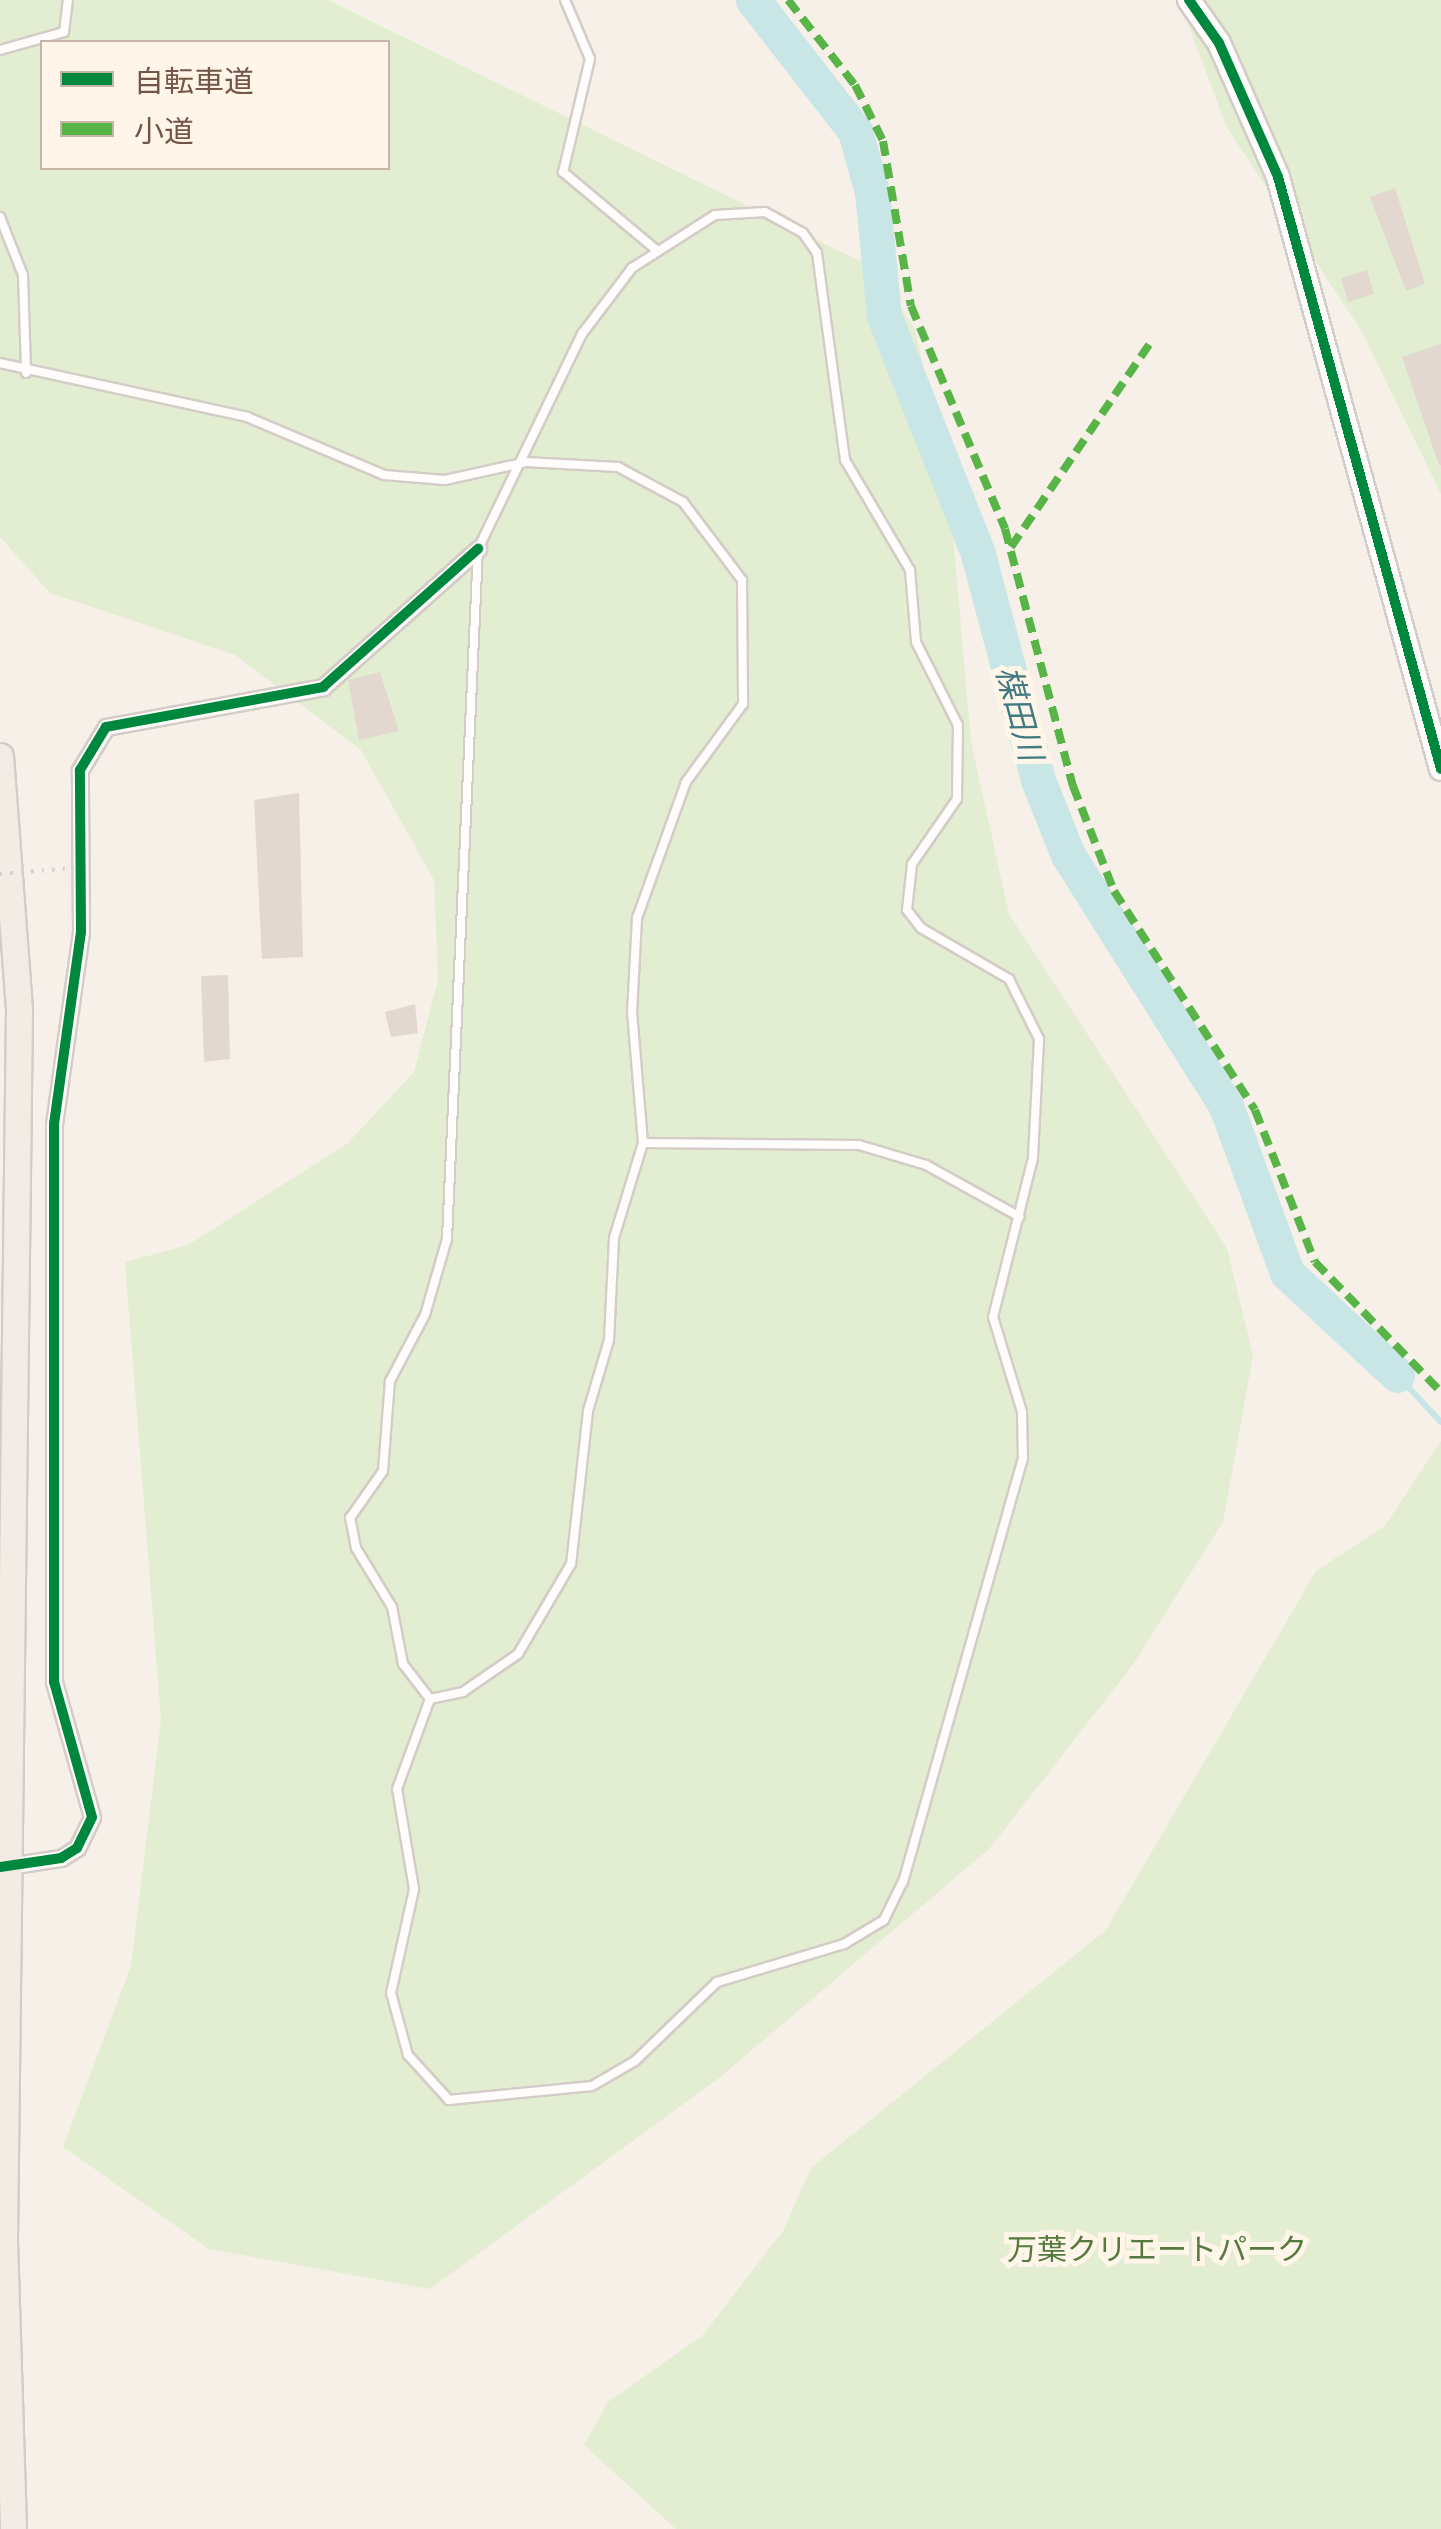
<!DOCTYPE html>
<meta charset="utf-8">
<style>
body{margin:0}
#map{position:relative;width:1441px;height:2529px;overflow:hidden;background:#f6f0e8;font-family:Quicksand,"Noto Sans JP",sans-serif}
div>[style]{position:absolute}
.green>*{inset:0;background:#e3edd2}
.stream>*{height:6px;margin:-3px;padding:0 3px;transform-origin:3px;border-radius:3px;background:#c9e6e7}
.river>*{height:35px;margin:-17.5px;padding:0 17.5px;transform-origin:17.5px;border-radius:17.5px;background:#c9e6e7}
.building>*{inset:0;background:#e2d8d0}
.roads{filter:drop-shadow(2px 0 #d4ccc6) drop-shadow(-2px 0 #d4ccc6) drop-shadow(0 2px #d4ccc6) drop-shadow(0 -2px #d4ccc6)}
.lane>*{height:8px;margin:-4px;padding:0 4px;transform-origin:4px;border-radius:4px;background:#fefdfc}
.street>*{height:15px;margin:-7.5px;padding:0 7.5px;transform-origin:7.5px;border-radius:7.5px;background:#fefdfc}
.secondary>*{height:22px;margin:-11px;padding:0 11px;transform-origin:11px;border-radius:11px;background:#fefdfc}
.primary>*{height:25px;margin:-12.5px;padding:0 12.5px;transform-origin:12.5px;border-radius:12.5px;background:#f2ece4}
.path-bridge>*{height:4px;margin-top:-2px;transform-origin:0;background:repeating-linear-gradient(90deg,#dad0cc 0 2.5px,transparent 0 10.5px)}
.quiet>*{height:8px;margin-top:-4px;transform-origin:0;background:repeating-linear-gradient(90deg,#59b447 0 15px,transparent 0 23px)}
.cycleway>*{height:10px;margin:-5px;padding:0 5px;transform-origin:5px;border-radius:5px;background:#00873e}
span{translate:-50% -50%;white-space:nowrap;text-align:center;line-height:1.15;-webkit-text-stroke:10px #fff5e8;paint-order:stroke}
.park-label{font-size:30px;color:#547a40}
.water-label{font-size:32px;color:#3f7a81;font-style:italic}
.legend{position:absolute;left:40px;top:40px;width:350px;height:130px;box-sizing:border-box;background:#fff5e8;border:2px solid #c7b5a8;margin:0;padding:12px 18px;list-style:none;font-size:30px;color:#745648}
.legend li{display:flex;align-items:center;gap:20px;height:50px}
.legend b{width:50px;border:2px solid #c7b5a8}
</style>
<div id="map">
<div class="green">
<div style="clip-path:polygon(evenodd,0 0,328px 0,872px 267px,915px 329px,948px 478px,971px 742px,1009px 914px,1227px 1248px,1253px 1356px,1223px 1522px,1132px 1666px,989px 1849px,719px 2078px,430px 2289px,209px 2249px,63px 2147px,131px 1966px,161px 1720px,125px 1262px,188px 1245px,348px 1143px,414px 1072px,438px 980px,434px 880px,361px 750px,235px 655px,50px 593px,0 537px,0 0,42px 42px,388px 42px,388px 168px,42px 168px,42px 42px)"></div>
<div style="clip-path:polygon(1179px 0,1441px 0,1441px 494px,1361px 330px,1227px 128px)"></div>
<div style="clip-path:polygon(1441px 1441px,1441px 2529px,676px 2529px,584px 2445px,608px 2402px,702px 2336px,783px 2231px,811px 2168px,1106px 1930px,1316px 1571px,1385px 1526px)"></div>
</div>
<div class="stream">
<div style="left:1397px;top:1375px;width:64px;rotate:46.9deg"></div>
</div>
<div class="river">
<div style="left:753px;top:0;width:166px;rotate:52.1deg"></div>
<div style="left:855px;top:131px;width:63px;rotate:74.4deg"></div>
<div style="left:872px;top:192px;width:125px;rotate:84.5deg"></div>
<div style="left:884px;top:316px;width:256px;rotate:68.4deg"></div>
<div style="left:978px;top:554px;width:234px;rotate:75.1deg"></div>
<div style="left:1038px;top:780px;width:81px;rotate:68.2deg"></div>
<div style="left:1068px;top:855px;width:297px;rotate:57.8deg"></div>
<div style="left:1226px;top:1106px;width:178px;rotate:69.9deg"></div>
<div style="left:1287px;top:1273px;width:150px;rotate:42.8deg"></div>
</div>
<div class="building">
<div style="clip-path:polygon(1395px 188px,1425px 284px,1406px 291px,1370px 197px)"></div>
<div style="clip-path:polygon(1367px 270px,1374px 294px,1348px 302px,1341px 278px)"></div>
<div style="clip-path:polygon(1441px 344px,1441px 465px,1439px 465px,1402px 357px)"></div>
<div style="clip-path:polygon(380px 672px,399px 731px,359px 740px,348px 680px)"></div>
<div style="clip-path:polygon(299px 793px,303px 957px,262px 959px,254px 800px)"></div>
<div style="clip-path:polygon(228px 975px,230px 1059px,204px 1062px,201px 976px)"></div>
<div style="clip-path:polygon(415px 1004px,418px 1033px,391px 1037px,385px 1012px)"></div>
</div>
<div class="roads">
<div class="lane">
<div style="left:565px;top:0;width:64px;rotate:67deg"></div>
<div style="left:590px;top:59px;width:116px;rotate:103.4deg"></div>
<div style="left:563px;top:172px;width:120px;rotate:39.9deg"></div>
<div style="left:0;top:50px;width:66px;rotate:-15.7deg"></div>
<div style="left:64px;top:32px;width:32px;rotate:-83deg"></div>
<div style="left:765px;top:212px;width:43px;rotate:28.9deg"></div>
<div style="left:803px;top:233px;width:24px;rotate:55deg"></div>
<div style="left:817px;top:253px;width:209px;rotate:82.3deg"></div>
<div style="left:845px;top:460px;width:128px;rotate:59.4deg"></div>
<div style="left:910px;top:570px;width:72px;rotate:85.2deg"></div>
<div style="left:916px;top:642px;width:93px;rotate:63.2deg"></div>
<div style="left:958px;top:725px;width:74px;rotate:90.8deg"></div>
<div style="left:957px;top:799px;width:79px;rotate:124.7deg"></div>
<div style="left:912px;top:864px;width:46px;rotate:96.2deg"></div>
<div style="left:907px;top:910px;width:23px;rotate:52deg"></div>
<div style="left:921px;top:928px;width:102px;rotate:30.1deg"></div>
<div style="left:1009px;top:979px;width:67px;rotate:63.4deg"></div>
<div style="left:1039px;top:1039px;width:119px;rotate:92.9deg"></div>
<div style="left:1033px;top:1158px;width:164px;rotate:104.1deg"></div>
<div style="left:993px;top:1317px;width:99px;rotate:73deg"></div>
<div style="left:1022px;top:1412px;width:46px;rotate:88.8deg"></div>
<div style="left:1023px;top:1458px;width:440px;rotate:105.8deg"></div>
<div style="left:903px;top:1881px;width:43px;rotate:116deg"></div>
<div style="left:884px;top:1920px;width:47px;rotate:149deg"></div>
<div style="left:844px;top:1944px;width:133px;rotate:163.3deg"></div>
<div style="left:717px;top:1982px;width:114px;rotate:136.1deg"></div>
<div style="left:635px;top:2061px;width:50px;rotate:149.8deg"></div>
<div style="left:592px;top:2086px;width:144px;rotate:174.4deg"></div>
<div style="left:449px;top:2100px;width:61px;rotate:-132.3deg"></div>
<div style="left:408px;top:2055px;width:64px;rotate:-105.3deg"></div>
<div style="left:391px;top:1993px;width:107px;rotate:-77.5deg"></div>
<div style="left:414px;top:1889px;width:101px;rotate:-99.6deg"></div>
<div style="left:397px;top:1789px;width:96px;rotate:-69.9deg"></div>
<div style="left:430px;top:1699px;width:44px;rotate:-127.6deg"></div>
<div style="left:403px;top:1664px;width:58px;rotate:-100.9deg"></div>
<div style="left:392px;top:1607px;width:69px;rotate:-121.4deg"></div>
<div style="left:356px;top:1548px;width:31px;rotate:-101deg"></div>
<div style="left:350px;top:1518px;width:57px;rotate:-54.9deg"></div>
<div style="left:383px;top:1471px;width:90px;rotate:-85.6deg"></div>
<div style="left:390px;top:1381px;width:75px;rotate:-62.1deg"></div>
<div style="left:425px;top:1315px;width:79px;rotate:-73.9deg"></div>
<div style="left:447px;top:1239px;width:691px;rotate:-87.43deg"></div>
<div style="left:478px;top:549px;width:239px;rotate:-64.2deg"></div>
<div style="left:582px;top:334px;width:83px;rotate:-52.9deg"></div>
<div style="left:632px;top:268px;width:98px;rotate:-32.6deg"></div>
<div style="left:715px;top:215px;width:50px;rotate:-3.4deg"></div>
<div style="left:0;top:217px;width:62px;rotate:68.4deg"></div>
<div style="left:23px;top:275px;width:98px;rotate:88.2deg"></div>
<div style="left:0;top:363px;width:253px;rotate:12.3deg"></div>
<div style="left:247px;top:417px;width:149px;rotate:22.9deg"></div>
<div style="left:384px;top:475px;width:61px;rotate:4.7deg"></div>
<div style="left:445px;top:480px;width:83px;rotate:-12.5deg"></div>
<div style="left:526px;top:462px;width:92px;rotate:3.1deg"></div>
<div style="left:618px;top:467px;width:74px;rotate:28.3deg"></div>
<div style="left:683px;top:502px;width:98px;rotate:52.9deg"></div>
<div style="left:742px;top:580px;width:124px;rotate:89.5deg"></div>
<div style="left:743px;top:704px;width:97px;rotate:126.2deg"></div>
<div style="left:686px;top:782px;width:145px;rotate:109.8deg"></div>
<div style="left:637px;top:918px;width:94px;rotate:93deg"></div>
<div style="left:632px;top:1012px;width:131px;rotate:85.2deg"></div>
<div style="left:643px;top:1143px;width:99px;rotate:107deg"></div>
<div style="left:614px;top:1238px;width:102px;rotate:92.8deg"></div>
<div style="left:609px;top:1340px;width:74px;rotate:106.5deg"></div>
<div style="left:588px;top:1411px;width:154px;rotate:96.3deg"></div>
<div style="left:571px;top:1564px;width:104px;rotate:120.5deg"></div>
<div style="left:518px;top:1654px;width:67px;rotate:145.4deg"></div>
<div style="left:463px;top:1692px;width:34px;rotate:168deg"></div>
<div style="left:643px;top:1143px;width:216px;rotate:0.5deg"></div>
<div style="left:859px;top:1145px;width:70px;rotate:16.6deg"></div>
<div style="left:926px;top:1165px;width:107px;rotate:29deg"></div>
</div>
<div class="street">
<div style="left:8px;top:1866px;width:54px;rotate:-8.6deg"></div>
<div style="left:61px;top:1858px;width:19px;rotate:-32deg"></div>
<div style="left:77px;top:1848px;width:34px;rotate:-64deg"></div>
<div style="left:92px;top:1817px;width:140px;rotate:-105.7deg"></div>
<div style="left:54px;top:1682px;width:558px;rotate:-90deg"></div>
<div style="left:54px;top:1124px;width:194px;rotate:-82deg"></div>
<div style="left:81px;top:932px;width:162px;rotate:-90.4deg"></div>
<div style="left:80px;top:770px;width:50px;rotate:-58.8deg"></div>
<div style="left:106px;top:727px;width:221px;rotate:-10.4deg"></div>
<div style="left:323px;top:687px;width:208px;rotate:-41.7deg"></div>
</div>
<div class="secondary">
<div style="left:1189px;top:0;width:52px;rotate:55.1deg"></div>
<div style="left:1219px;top:43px;width:146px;rotate:66.2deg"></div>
<div style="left:1278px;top:177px;width:614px;rotate:74.61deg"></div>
</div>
<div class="primary">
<div style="left:0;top:756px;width:255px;rotate:85.7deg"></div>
<div style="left:19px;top:1010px;width:1231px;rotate:90.7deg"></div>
<div style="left:4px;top:2241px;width:288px;rotate:88.2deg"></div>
</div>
</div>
<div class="path-bridge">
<div style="left:0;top:874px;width:74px;rotate:-4.6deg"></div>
</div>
<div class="quiet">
<div style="left:788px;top:0;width:108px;rotate:51.8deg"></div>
<div style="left:855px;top:85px;width:63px;rotate:63.4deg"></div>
<div style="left:883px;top:141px;width:167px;rotate:80.4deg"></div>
<div style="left:911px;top:306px;width:242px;rotate:67.1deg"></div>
<div style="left:1005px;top:529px;width:266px;rotate:75.2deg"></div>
<div style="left:1073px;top:786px;width:113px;rotate:68.7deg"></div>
<div style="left:1114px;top:891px;width:260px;rotate:57.2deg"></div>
<div style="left:1255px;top:1110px;width:163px;rotate:68.5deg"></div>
<div style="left:1315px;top:1262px;width:181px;rotate:45.9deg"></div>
<div style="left:1011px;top:547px;width:247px;rotate:-55.7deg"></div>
</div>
<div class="cycleway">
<div style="left:1189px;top:0;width:52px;rotate:55.1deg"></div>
<div style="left:1219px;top:43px;width:146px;rotate:66.2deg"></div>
<div style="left:1278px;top:177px;width:614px;rotate:74.61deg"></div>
<div style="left:0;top:1867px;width:62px;rotate:-8.4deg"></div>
<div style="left:61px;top:1858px;width:19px;rotate:-32deg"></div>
<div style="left:77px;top:1848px;width:34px;rotate:-64deg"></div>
<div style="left:92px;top:1817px;width:140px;rotate:-105.7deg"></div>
<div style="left:54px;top:1682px;width:558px;rotate:-90deg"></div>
<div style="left:54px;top:1124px;width:194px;rotate:-82deg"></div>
<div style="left:81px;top:932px;width:162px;rotate:-90.4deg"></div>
<div style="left:80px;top:770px;width:50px;rotate:-58.8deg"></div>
<div style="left:106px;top:727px;width:221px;rotate:-10.4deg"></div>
<div style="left:323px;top:687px;width:208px;rotate:-41.7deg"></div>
</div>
<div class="park-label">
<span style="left:1157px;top:2249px">万葉クリエートパーク</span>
</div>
<div class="water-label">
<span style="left:1020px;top:713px;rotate:75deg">楳田川</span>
</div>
<ul class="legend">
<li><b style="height:12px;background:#00873e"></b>自転車道</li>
<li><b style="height:12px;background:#59b447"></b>小道</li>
</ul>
</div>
